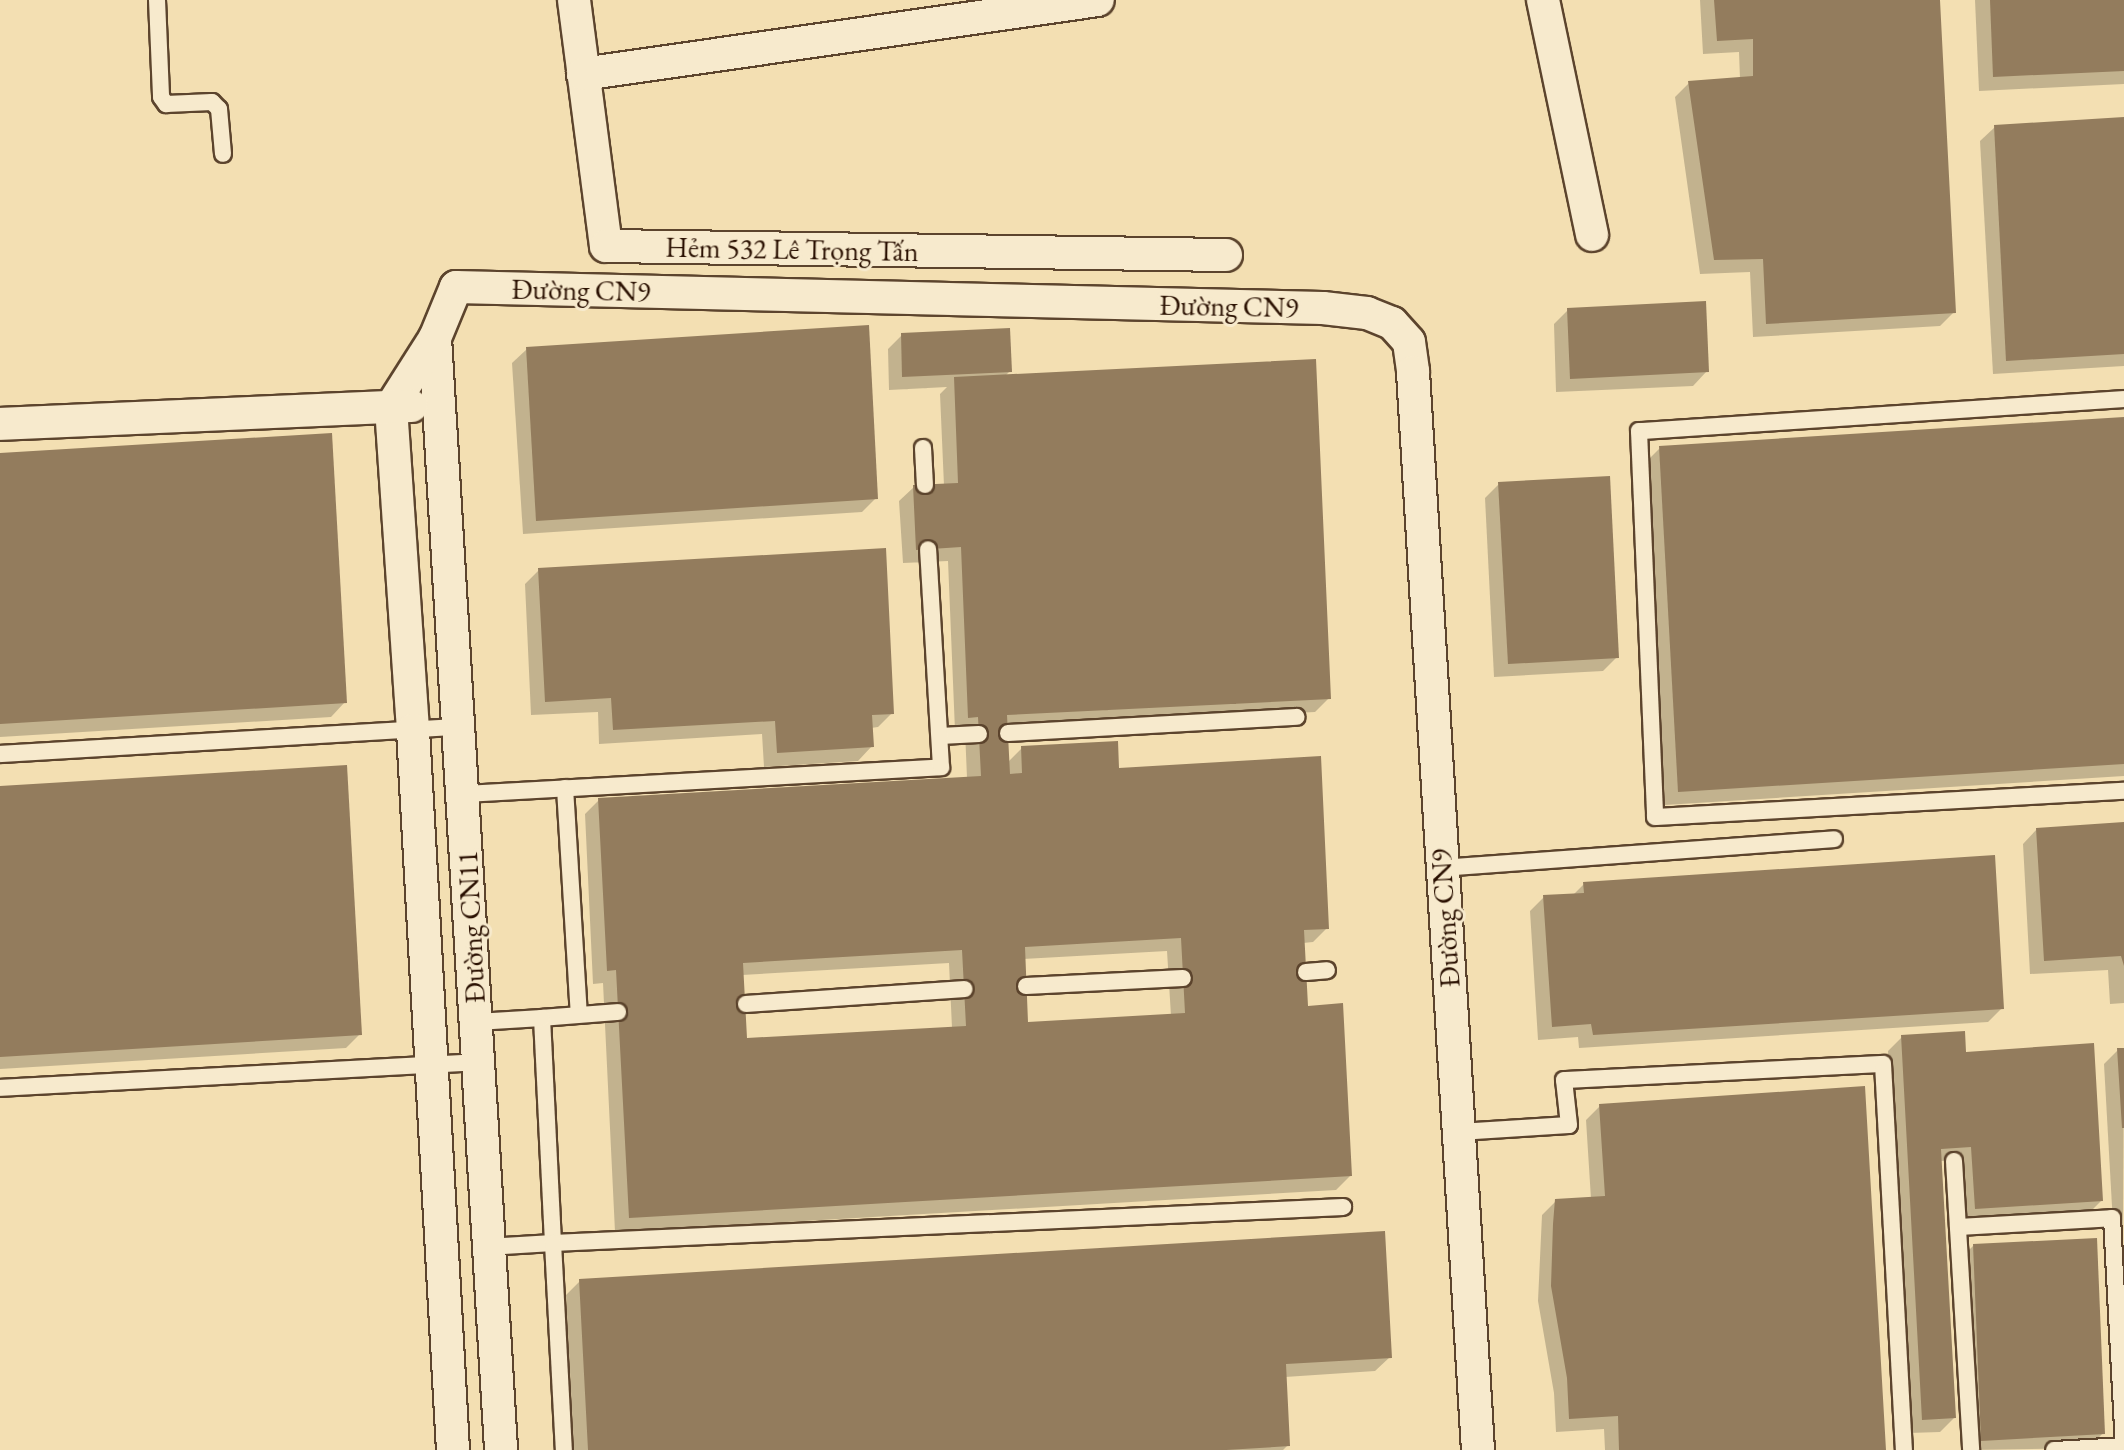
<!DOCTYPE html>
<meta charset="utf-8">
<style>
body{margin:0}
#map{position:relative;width:2124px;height:1450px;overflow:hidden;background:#f3dfb2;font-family:"EB Garamond",serif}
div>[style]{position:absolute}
.shadow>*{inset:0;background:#0003}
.building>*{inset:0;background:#937c5d}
.roads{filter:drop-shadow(2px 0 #5c442d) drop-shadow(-2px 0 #5c442d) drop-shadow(0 2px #5c442d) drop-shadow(0 -2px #5c442d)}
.service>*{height:16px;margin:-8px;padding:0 8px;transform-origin:8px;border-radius:8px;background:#f7eacd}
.minor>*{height:32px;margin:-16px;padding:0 16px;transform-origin:16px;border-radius:16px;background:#f7eacd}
span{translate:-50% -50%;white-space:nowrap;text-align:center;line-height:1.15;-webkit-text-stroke:6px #f7eacd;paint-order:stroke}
.street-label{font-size:28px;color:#2a1001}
</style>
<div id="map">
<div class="shadow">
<div style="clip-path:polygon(1700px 0,1938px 0,1954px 312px,1940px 326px,1753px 337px,1750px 272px,1700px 274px,1675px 97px,1689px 83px,1740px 79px,1739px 52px,1703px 54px)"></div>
<div style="clip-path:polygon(1975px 0,2124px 0,2124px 84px,1979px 91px)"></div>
<div style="clip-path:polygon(2124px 119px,2124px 366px,1993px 374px,1980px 141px,1995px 127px)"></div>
<div style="clip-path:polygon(1568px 310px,1707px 371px,1693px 386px,1556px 392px,1554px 324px)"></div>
<div style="clip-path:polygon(evenodd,902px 335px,1010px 371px,1004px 377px,1329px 698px,1315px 712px,1006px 728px,1008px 762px,1022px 748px,1117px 770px,1327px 928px,1313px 942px,1303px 943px,1306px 1008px,1350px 1176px,1336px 1190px,615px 1232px,603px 983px,593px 984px,585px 814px,599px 800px,967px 778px,965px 730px,955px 731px,948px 561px,903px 563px,899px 501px,914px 487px,944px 486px,940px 394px,947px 387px,889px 390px,888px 349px,902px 335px,1167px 951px,1171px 1016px,1026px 1024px,1023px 959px,1167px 951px,902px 335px,949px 963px,952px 1028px,746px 1041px,742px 975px,949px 963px)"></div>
<div style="clip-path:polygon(527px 349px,876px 498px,862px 512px,523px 534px,512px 363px)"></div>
<div style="clip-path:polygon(2124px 419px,2124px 776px,1665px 805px,1646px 462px,1660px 448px)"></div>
<div style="clip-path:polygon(0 455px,345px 702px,331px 717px,0 737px)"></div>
<div style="clip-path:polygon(1499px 484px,1617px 657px,1603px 671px,1494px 677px,1485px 498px)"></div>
<div style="clip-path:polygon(539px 570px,892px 713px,878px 727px,871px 728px,872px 746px,858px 761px,764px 767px,762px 734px,599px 744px,598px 712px,531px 715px,525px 584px)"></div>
<div style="clip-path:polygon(0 788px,360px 1034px,346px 1048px,0 1069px)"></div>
<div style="clip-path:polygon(2124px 824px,2124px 1003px,2110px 1004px,2108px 970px,2030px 974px,2023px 844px,2037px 829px)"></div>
<div style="clip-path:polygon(1584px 884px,2002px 1008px,1988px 1022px,1579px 1048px,1578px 1037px,1538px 1040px,1530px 911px,1544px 897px,1572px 896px)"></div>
<div style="clip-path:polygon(1902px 1037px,1964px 1054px,2101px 1201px,2087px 1215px,1961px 1222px,1958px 1160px,1940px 1161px,1954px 1418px,1940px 1432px,1909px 1433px,1888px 1051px)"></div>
<div style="clip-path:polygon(2118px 1050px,2124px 1050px,2122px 1384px,2104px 1064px)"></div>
<div style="clip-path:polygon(1600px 1106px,1884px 1450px,1605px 1450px,1604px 1429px,1556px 1432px,1554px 1393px,1538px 1301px,1542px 1215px,1556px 1201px,1591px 1199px,1586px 1120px)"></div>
<div style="clip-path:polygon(1973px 1246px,2103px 1433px,2089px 1448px,1968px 1450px,1959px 1260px)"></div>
<div style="clip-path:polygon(580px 1281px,1390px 1357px,1375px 1371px,1285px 1377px,1288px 1445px,1283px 1450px,574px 1450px,566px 1295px)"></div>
</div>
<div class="building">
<div style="clip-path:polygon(1714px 0,1940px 0,1956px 313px,1766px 324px,1763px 259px,1714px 260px,1688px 81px,1753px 76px,1753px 39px,1717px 41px)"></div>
<div style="clip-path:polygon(1990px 0,2124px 0,2124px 71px,1993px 77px)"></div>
<div style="clip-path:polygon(2124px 117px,2124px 354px,2006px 361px,1994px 125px)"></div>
<div style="clip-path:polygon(1706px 301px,1709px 372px,1570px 379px,1567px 308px)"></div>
<div style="clip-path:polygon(869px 325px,878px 499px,536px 521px,526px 347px)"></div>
<div style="clip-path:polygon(1010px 328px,1012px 372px,902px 377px,901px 333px)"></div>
<div style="clip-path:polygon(evenodd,1316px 359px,1331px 699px,1007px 715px,1010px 774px,1022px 773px,1021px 746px,1118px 741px,1119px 768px,1321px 756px,1329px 929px,1304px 930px,1308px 1006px,1343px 1003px,1352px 1176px,629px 1218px,616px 970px,607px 971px,598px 798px,981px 776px,978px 717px,968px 718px,961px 547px,916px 550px,913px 485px,958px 483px,954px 377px,1316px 359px,1181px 938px,1185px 1013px,1028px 1022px,1025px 947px,1181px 938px,1316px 359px,962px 950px,966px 1026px,747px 1038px,743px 963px,962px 950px)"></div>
<div style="clip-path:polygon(2124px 417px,2124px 764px,1678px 792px,1659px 446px)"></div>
<div style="clip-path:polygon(332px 433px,347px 703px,0 724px,0 453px)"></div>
<div style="clip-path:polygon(1610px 476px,1619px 658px,1508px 664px,1498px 482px)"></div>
<div style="clip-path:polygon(886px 548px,894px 714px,872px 715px,874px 747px,777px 753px,775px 721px,613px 730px,611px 698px,545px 702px,538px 568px)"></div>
<div style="clip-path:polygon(347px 765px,362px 1035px,0 1057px,0 786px)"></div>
<div style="clip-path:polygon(2124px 822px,2124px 966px,2121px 956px,2044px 961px,2036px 828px)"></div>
<div style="clip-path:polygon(1995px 855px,2004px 1009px,1593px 1035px,1591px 1024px,1552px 1027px,1543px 895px,1584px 893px,1583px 882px)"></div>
<div style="clip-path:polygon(1965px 1031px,1966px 1052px,2094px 1043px,2103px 1201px,1975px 1209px,1971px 1147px,1941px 1149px,1956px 1418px,1922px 1420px,1901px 1035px)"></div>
<div style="clip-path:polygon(2117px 1048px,2124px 1048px,2124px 1128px,2122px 1128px)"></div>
<div style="clip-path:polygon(1865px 1086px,1886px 1450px,1619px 1450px,1618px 1416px,1569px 1419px,1567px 1378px,1551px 1286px,1553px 1224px,1555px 1199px,1605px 1196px,1599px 1104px)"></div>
<div style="clip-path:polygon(1385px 1231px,1392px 1358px,1286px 1364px,1290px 1446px,1226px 1450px,588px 1450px,579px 1279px)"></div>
<div style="clip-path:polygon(2097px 1238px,2105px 1434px,1981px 1441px,1973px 1244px)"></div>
</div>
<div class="roads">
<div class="service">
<div style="left:157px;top:0;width:97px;rotate:87.6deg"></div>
<div style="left:161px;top:97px;width:9px;rotate:54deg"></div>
<div style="left:166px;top:104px;width:46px;rotate:-2.5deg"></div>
<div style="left:212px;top:102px;width:10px;rotate:45deg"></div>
<div style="left:219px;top:109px;width:45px;rotate:84.9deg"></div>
<div style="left:2124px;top:399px;width:486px;rotate:176.2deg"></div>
<div style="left:1639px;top:431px;width:386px;rotate:87.6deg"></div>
<div style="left:1655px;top:817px;width:470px;rotate:-3.2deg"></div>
<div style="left:923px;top:448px;width:37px;rotate:87deg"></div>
<div style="left:1008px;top:733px;width:289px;rotate:-3.2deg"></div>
<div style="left:940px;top:736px;width:39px;rotate:-3deg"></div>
<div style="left:0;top:754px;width:462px;rotate:-3.4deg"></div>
<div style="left:565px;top:788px;width:226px;rotate:86.5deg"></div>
<div style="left:464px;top:794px;width:478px;rotate:-3.2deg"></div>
<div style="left:941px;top:767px;width:218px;rotate:-93.4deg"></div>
<div style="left:1442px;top:868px;width:393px;rotate:-4.2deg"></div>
<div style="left:1306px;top:972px;width:21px;rotate:-5deg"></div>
<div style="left:1026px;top:986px;width:157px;rotate:-2.9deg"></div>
<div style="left:746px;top:1004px;width:219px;rotate:-3.9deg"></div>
<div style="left:618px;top:1012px;width:76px;rotate:175.5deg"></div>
<div style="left:542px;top:1018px;width:225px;rotate:87.2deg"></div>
<div style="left:553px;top:1243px;width:791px;rotate:-2.61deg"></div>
<div style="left:476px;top:1022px;width:66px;rotate:-3.5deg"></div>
<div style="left:0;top:1088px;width:478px;rotate:-3.1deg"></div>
<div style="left:1459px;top:1132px;width:110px;rotate:-3.6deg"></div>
<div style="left:1569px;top:1125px;width:45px;rotate:-96.3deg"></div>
<div style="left:1564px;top:1080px;width:319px;rotate:-2.9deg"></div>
<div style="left:1883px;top:1064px;width:387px;rotate:86.9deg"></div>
<div style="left:1954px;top:1161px;width:289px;rotate:86.6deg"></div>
<div style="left:1958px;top:1227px;width:154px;rotate:-3.3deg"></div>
<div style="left:2112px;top:1218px;width:228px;rotate:87deg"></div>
<div style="left:2124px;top:1446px;width:70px;rotate:176.7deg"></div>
<div style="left:487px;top:1247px;width:66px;rotate:-3.5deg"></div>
<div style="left:553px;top:1243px;width:207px;rotate:87deg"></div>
</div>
<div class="minor">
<div style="left:574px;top:0;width:248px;rotate:82.6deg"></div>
<div style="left:606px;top:246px;width:620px;rotate:0.83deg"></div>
<div style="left:1543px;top:0;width:240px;rotate:78.2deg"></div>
<div style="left:583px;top:74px;width:520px;rotate:-8.18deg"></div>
<div style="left:435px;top:338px;width:1114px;rotate:86.6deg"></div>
<div style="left:391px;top:407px;width:82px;rotate:-57.5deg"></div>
<div style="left:435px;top:338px;width:55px;rotate:-67.6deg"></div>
<div style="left:456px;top:287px;width:867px;rotate:1.39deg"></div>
<div style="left:1323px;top:308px;width:44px;rotate:6.5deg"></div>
<div style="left:1367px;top:313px;width:27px;rotate:22deg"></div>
<div style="left:1392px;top:323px;width:25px;rotate:48deg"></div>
<div style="left:1409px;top:342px;width:30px;rotate:82deg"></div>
<div style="left:1413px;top:372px;width:1080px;rotate:86.55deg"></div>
<div style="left:391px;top:407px;width:324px;rotate:86.1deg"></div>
<div style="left:413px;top:730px;width:721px;rotate:86.82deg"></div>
<div style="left:0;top:424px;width:412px;rotate:-2.5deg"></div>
</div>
</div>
<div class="street-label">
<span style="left:792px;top:249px;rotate:1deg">Hẻm 532 Lê Trọng Tấn</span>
<span style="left:581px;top:290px;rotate:1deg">Đường CN9</span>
<span style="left:1229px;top:306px;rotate:1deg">Đường CN9</span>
<span style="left:1445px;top:918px;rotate:-94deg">Đường CN9</span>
<span style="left:471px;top:927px;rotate:-93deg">Đường CN11</span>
</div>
</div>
